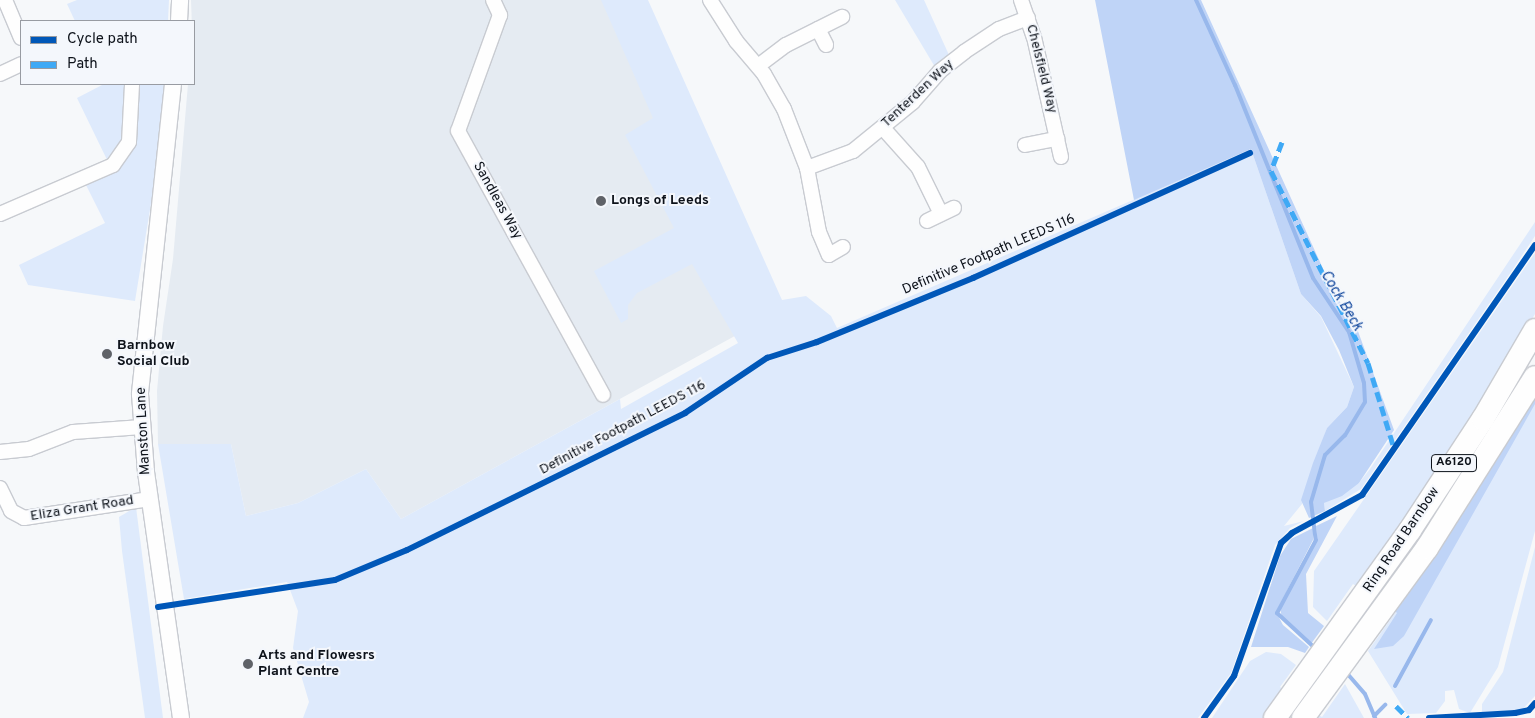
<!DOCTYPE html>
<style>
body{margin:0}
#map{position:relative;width:1535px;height:718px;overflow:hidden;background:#f6f8fa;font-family:Overpass,sans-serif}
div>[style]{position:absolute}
.built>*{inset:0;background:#e5ebf2}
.green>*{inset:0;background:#deeafc}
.forest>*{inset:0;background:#bfd4f7}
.stream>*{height:4px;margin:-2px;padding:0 2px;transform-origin:2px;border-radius:2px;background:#98b8ec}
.roads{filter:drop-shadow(1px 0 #c8cbd1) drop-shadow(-1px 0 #c8cbd1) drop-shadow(0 1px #c8cbd1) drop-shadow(0 -1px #c8cbd1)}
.minor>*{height:14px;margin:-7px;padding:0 7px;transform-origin:7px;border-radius:7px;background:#fefefe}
.tertiary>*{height:16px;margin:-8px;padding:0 8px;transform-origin:8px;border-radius:8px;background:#fefefe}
.trunk>*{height:22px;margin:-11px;padding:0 11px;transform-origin:11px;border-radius:11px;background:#fefefe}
.quiet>*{height:5px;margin-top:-2.5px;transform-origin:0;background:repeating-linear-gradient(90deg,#3fa9f5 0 10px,transparent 0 15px)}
.cycleway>*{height:6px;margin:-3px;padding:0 3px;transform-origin:3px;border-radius:3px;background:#0057b8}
.dots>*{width:14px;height:14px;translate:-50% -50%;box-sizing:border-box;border:2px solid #f4f7fc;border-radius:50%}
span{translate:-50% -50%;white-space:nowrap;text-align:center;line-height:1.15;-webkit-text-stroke:4px #f4f7fc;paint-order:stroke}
.shield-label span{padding:1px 4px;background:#f4f7fc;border:1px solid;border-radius:4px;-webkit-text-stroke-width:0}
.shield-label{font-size:12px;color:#0d121a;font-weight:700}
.street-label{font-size:14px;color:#0d121a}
.poi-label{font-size:14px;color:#0d121a;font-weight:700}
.left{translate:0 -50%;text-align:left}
.water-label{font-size:15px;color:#10469c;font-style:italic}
.legend{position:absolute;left:20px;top:20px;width:175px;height:65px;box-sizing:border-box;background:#f4f7fc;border:1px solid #989ba2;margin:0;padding:6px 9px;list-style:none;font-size:15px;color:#0d121a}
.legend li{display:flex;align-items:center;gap:10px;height:25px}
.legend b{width:25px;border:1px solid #989ba2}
</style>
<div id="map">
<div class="built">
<div style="clip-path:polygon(191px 0,621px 0,773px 315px,401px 519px,366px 469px,298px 503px,246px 516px,231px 444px,158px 444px,157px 391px,163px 326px,173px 259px,188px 84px,194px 84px)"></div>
</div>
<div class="green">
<div style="clip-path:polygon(77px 0,169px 0,168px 21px,75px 21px,67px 4px)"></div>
<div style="clip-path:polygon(601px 0,648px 0,782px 300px,806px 296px,831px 316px,837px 328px,1251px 149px,1301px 294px,1321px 317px,1354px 387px,1347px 407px,1327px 428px,1302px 504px,1284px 526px,1304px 521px,1290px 528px,1275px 545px,1231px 673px,1198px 718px,303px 718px,309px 702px,293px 648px,298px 611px,287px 582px,184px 599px,158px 444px,231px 444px,246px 516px,298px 503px,366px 469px,401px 519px,620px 399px,621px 409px,738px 343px,692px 264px,637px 293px,628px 305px,628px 319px,621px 323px,594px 271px,674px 228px,625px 135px,653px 118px)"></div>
<div style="clip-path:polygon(895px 0,924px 0,949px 55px,935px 67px)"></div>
<div style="clip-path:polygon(104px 84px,164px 84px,157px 167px,135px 301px,28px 285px,19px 265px,105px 223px,85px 183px,112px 170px,77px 98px)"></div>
<div style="clip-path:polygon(1535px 222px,1535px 236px,1511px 272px,1361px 489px,1325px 511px,1324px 503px,1359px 483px,1370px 469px)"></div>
<div style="clip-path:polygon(1535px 253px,1535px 314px,1464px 432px,1358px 587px,1353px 584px,1327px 621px,1313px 607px,1314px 571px)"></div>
<div style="clip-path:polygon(1535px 386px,1535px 531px,1498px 667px,1470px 713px,1459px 709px,1454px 690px,1445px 691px,1445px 701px,1436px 713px,1407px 714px,1368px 651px,1395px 613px,1390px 610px)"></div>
<div style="clip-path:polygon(136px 507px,163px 718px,145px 718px,122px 551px,119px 517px)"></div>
<div style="clip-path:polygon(1535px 547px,1535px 696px,1522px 710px,1482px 712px,1482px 704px,1503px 672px)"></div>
<div style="clip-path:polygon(1266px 652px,1281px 654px,1296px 665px,1280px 687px,1286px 691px,1265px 718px,1212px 718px,1250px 661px)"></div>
<div style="clip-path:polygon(1345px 684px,1364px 718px,1312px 718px,1316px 713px,1322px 717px)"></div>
</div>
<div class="forest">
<div style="clip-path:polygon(1095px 0,1201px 0,1335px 295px,1355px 323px,1394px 430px,1359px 483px,1342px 496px,1324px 503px,1325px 511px,1309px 518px,1301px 500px,1313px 463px,1327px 428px,1347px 407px,1354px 387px,1339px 350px,1321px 316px,1301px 294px,1251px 149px,1134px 200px)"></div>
<div style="clip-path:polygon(1535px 398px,1535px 404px,1404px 636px,1393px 646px,1374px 649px,1397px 613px,1393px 609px)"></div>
<div style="clip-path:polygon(1337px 516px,1306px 574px,1308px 613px,1324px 626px,1311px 644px,1282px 618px,1280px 608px,1317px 540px,1316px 526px)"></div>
<div style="clip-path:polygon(1313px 528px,1313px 540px,1276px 612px,1283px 625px,1309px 647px,1305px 653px,1288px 647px,1251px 647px,1280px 556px,1291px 539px)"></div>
</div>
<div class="stream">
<div style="left:1196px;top:0;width:94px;rotate:65.4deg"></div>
<div style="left:1235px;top:85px;width:208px;rotate:68deg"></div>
<div style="left:1313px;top:278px;width:65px;rotate:56.3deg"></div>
<div style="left:1349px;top:332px;width:53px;rotate:73.6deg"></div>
<div style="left:1364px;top:383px;width:19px;rotate:87deg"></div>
<div style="left:1365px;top:402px;width:39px;rotate:121deg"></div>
<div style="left:1345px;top:435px;width:28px;rotate:135deg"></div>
<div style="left:1325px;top:455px;width:49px;rotate:106.6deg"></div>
<div style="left:1311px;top:502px;width:38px;rotate:83deg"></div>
<div style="left:1316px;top:540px;width:83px;rotate:118.1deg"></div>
<div style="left:1277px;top:613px;width:53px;rotate:42.7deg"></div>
<div style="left:1345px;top:671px;width:30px;rotate:49deg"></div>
<div style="left:1365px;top:694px;width:26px;rotate:67deg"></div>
<div style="left:1395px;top:686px;width:75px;rotate:-61.4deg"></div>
<div style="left:1374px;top:716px;width:16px;rotate:-45deg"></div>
</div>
<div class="roads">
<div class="minor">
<div style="left:5px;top:0;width:41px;rotate:67.2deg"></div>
<div style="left:493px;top:0;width:17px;rotate:65deg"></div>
<div style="left:500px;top:15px;width:123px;rotate:109.9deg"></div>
<div style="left:458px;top:131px;width:301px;rotate:61.2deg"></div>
<div style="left:710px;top:0;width:49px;rotate:57.6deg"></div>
<div style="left:736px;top:41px;width:43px;rotate:49.7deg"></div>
<div style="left:764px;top:74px;width:40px;rotate:60.3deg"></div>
<div style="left:784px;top:109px;width:63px;rotate:68.7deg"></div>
<div style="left:807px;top:168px;width:65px;rotate:79.4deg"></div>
<div style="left:819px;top:232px;width:25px;rotate:67deg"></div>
<div style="left:829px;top:255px;width:16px;rotate:-30deg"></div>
<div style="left:1021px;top:0;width:39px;rotate:71deg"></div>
<div style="left:1034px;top:37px;width:123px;rotate:77.3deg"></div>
<div style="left:818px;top:29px;width:18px;rotate:63deg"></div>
<div style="left:758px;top:66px;width:35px;rotate:-37deg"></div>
<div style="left:786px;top:45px;width:63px;rotate:-26.6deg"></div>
<div style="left:0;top:74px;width:23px;rotate:-25deg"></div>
<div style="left:883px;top:128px;width:52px;rotate:48.1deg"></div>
<div style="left:918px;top:167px;width:52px;rotate:63.9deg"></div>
<div style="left:1025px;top:145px;width:33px;rotate:-11deg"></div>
<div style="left:807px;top:168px;width:49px;rotate:-20.3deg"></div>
<div style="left:853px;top:151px;width:77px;rotate:-39.2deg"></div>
<div style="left:913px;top:102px;width:41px;rotate:-48.9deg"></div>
<div style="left:940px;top:71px;width:31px;rotate:-38deg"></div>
<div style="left:964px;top:52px;width:42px;rotate:-33.3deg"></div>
<div style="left:999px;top:29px;width:31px;rotate:-21deg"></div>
<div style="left:0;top:214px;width:123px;rotate:-23.4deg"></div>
<div style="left:113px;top:165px;width:28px;rotate:-55deg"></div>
<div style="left:129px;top:142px;width:58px;rotate:-87deg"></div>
<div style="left:927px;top:221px;width:30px;rotate:-26deg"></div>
<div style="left:0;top:452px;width:29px;rotate:-6deg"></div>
<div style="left:29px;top:449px;width:47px;rotate:-21.1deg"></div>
<div style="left:73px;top:432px;width:69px;rotate:-4.1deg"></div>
<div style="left:0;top:488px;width:25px;rotate:64deg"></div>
<div style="left:11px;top:511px;width:15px;rotate:28deg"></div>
<div style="left:24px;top:518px;width:127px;rotate:-8.6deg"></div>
</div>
<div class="tertiary">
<div style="left:179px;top:21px;width:21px;rotate:-87deg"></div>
<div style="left:173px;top:84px;width:312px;rotate:96.1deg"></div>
<div style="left:140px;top:394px;width:78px;rotate:85.6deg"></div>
<div style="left:146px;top:472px;width:248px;rotate:81.9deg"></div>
</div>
<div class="trunk">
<div style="left:1275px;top:718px;width:231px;rotate:-54.3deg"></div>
<div style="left:1410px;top:530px;width:133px;rotate:-56.7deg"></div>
<div style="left:1483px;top:419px;width:103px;rotate:-59.7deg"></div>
<div style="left:1303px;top:718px;width:210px;rotate:-53.9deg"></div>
<div style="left:1427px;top:548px;width:202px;rotate:-57.7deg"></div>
</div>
</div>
<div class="quiet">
<div style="left:1282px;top:142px;width:31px;rotate:111deg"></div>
<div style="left:1271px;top:171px;width:215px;rotate:63.2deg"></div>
<div style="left:1368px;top:363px;width:89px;rotate:73deg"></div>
<div style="left:1396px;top:706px;width:17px;rotate:45deg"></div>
</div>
<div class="cycleway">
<div style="left:158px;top:607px;width:179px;rotate:-8.7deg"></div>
<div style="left:335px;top:580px;width:78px;rotate:-22.6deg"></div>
<div style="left:407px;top:550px;width:310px;rotate:-26.2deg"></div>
<div style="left:685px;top:413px;width:99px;rotate:-33.9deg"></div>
<div style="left:767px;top:358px;width:52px;rotate:-17.7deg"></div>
<div style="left:817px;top:342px;width:169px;rotate:-22.3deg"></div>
<div style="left:973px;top:278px;width:304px;rotate:-24.3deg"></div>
<div style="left:1204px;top:718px;width:52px;rotate:-54.5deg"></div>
<div style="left:1234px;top:676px;width:141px;rotate:-70.5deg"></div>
<div style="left:1281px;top:543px;width:15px;rotate:-42deg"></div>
<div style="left:1292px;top:533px;width:80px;rotate:-28.5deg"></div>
<div style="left:1362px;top:495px;width:304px;rotate:-55.3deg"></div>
<div style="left:1429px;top:718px;width:86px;rotate:-3.3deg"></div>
<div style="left:1515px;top:713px;width:14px;rotate:-12deg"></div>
<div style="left:1529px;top:710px;width:9px;rotate:-49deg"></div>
</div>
<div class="dots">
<div style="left:601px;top:201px;background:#5f6268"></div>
<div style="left:107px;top:354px;background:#5f6268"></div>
<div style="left:248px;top:664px;background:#5f6268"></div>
</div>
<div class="shield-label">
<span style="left:1454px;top:463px">A6120</span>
</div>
<div class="street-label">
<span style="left:1041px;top:69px;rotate:76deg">Chelsfield Way</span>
<span style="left:918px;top:94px;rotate:-43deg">Tenterden Way</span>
<span style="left:497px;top:201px;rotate:61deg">Sandleas Way</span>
<span style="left:989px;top:255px;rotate:-23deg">Definitive Footpath LEEDS 116</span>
<span style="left:623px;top:428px;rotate:-28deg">Definitive Footpath LEEDS 116</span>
<span style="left:144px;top:431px;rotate:-93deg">Manston Lane</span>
<span style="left:82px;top:509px;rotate:-9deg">Eliza Grant Road</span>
<span style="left:1402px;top:540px;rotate:-56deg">Ring Road Barnbow</span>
</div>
<div class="poi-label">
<span class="left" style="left:611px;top:201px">Longs of Leeds</span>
<span class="left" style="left:117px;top:354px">Barnbow<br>Social Club</span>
<span class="left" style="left:258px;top:664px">Arts and Flowesrs<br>Plant Centre</span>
</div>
<div class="water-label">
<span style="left:1341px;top:301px;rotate:59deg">Cock Beck</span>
</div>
<ul class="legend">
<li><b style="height:6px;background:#0057b8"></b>Cycle path</li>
<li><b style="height:6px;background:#3fa9f5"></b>Path</li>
</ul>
</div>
